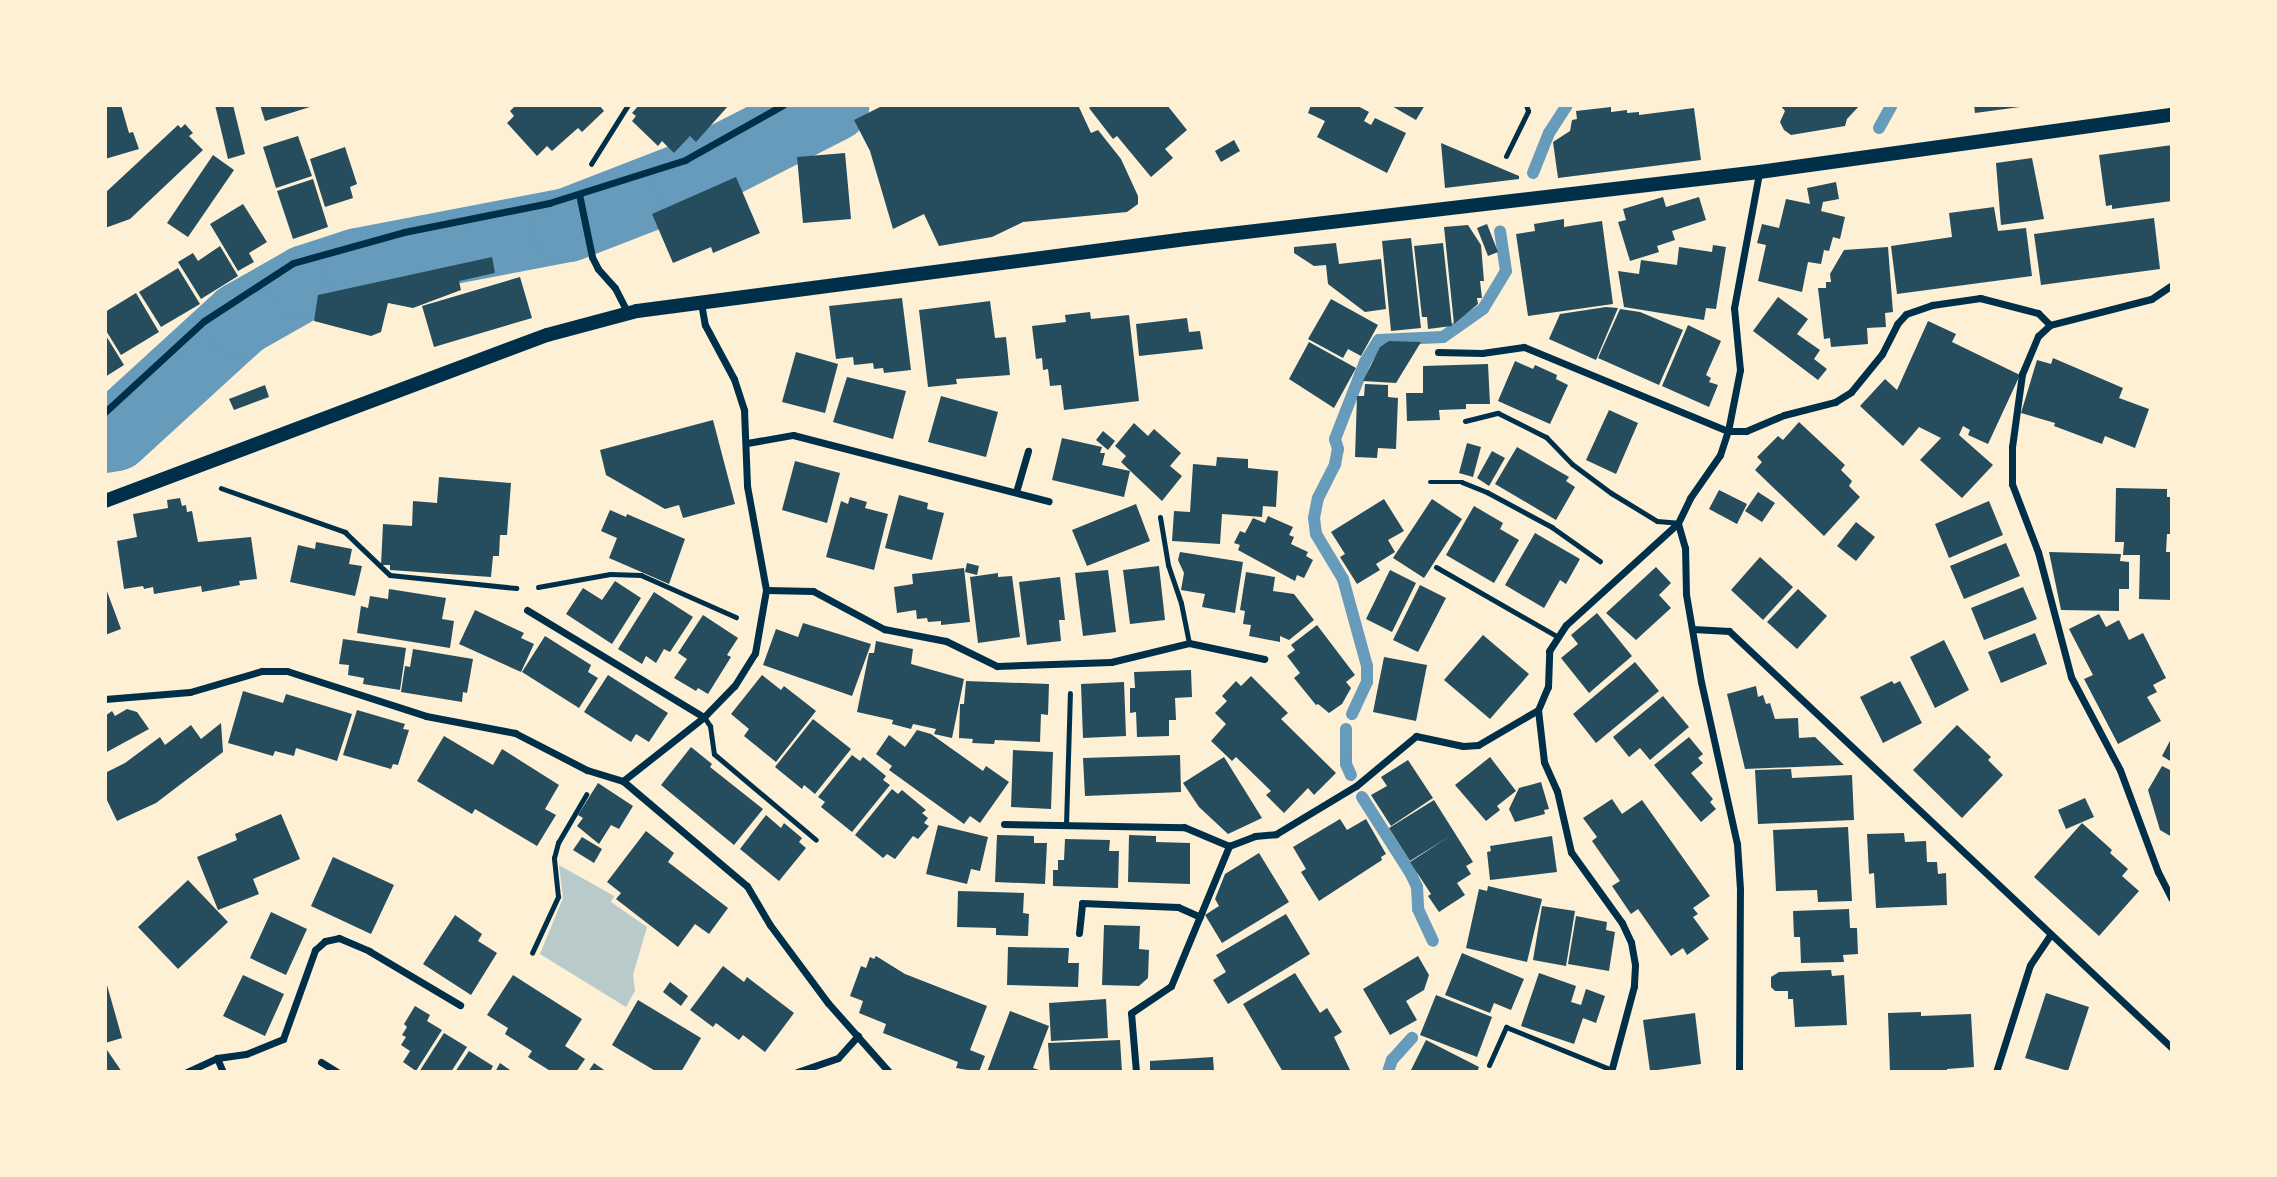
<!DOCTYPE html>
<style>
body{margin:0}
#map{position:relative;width:2277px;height:1177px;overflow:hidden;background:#fdf0d5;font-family:"Space Grotesk",sans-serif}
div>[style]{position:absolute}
.green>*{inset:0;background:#b9caca}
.stream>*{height:12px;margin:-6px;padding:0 6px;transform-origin:6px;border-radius:6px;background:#669bbc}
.river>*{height:74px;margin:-37px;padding:0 37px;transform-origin:37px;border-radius:37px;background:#669bbc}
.building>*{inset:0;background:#264d5e}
.path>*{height:4.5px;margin:-2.25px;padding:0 2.25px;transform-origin:2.25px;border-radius:2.25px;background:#003049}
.service>*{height:5px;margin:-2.5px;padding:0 2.5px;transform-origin:2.5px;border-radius:2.5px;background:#003049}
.minor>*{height:7px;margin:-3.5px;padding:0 3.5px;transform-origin:3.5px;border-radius:3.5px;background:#003049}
.secondary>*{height:14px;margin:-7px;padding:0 7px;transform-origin:7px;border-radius:7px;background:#003049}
span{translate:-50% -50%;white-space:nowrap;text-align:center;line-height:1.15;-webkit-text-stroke:5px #fdf0d5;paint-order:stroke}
.frame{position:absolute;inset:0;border:107px solid #fdf0d5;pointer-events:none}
</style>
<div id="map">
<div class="green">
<div style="clip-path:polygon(559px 865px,614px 896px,611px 902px,647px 927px,633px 975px,635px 991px,626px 1007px,540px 954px,563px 898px)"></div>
</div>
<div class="stream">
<div style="left:1879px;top:128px;width:26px;rotate:-61deg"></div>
<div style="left:1533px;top:173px;width:43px;rotate:-68.2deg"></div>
<div style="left:1549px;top:133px;width:33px;rotate:-57deg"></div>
<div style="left:1352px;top:714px;width:35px;rotate:-65deg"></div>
<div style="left:1367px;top:682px;width:16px;rotate:-90deg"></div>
<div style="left:1367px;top:666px;width:90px;rotate:-105.4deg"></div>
<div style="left:1343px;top:579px;width:52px;rotate:-121deg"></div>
<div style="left:1316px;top:534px;width:16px;rotate:-97deg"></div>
<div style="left:1314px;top:518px;width:20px;rotate:-79deg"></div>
<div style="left:1318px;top:498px;width:38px;rotate:-63deg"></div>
<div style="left:1335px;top:464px;width:15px;rotate:-79deg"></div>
<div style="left:1338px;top:449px;width:10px;rotate:-107deg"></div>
<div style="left:1335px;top:439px;width:83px;rotate:-68.7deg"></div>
<div style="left:1365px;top:362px;width:26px;rotate:-58deg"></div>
<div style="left:1379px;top:340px;width:64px;rotate:-2.7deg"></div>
<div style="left:1443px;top:337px;width:49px;rotate:-35deg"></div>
<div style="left:1483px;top:309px;width:44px;rotate:-58.8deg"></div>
<div style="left:1506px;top:271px;width:40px;rotate:-98.5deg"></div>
<div style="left:1346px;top:729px;width:35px;rotate:90deg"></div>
<div style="left:1346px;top:764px;width:12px;rotate:66deg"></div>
<div style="left:1362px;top:797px;width:91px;rotate:57.5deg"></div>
<div style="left:1411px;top:874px;width:14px;rotate:65deg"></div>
<div style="left:1417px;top:887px;width:22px;rotate:87deg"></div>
<div style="left:1418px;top:909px;width:35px;rotate:65deg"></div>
<div style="left:1388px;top:1072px;width:13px;rotate:-72deg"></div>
<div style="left:1392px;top:1060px;width:30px;rotate:-48deg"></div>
</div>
<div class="river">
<div style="left:105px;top:436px;width:10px;rotate:-11deg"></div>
<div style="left:115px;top:434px;width:171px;rotate:-42.4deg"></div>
<div style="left:241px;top:319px;width:75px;rotate:-29.6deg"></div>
<div style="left:306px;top:282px;width:55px;rotate:-18.1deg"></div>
<div style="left:358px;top:265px;width:214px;rotate:-10.8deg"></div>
<div style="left:568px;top:225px;width:130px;rotate:-21.2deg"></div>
<div style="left:689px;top:178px;width:161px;rotate:-27deg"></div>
</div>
<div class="building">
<div style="clip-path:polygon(105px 105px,121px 105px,129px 133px,133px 132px,139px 149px,105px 159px)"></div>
<div style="clip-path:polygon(215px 105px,233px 105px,245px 154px,228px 159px)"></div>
<div style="clip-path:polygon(260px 105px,313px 105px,313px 106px,265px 121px)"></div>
<div style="clip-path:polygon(516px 105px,599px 105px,604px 111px,582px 132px,578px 128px,552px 151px,547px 146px,537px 156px,507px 123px,514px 116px,510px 111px)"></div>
<div style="clip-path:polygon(639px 105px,729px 105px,696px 142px,690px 136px,674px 153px,662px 141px,658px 146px,632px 121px,636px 116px,632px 113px)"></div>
<div style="clip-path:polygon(884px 105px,1078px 105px,1091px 133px,1098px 130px,1121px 159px,1138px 196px,1138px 204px,1127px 212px,1023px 222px,992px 237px,939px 246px,924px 214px,893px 229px,870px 151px,854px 120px)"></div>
<div style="clip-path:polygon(1093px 105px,1167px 105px,1187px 130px,1165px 149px,1173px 158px,1151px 177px,1117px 136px,1113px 139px,1089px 108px)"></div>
<div style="clip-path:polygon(1311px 105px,1356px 105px,1369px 112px,1364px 121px,1371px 125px,1375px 118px,1406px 133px,1387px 173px,1317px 137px,1325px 121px,1308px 113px)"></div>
<div style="clip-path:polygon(1390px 105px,1425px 105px,1416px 120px)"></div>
<div style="clip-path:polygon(1780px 105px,1860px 105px,1847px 119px,1845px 126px,1791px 135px,1784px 130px,1780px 122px,1785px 111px)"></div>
<div style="clip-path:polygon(1974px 105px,2020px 105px,2020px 107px,1975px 113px)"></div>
<div style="clip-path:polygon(1611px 107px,1611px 112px,1627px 110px,1627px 113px,1639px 112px,1639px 115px,1694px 108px,1701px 160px,1558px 178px,1553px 142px,1570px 131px,1572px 120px,1577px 119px,1576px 111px)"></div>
<div style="clip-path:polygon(185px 124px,193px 133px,189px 136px,203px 150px,130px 219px,105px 228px,105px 193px,178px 125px,181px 128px)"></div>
<div style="clip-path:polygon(298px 136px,312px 176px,276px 188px,263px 147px)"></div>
<div style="clip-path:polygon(1234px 140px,1240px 151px,1221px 162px,1215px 151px)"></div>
<div style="clip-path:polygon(1441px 143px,1519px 176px,1519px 179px,1445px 188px)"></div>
<div style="clip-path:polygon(2172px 145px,2172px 201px,2112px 209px,2112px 205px,2106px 206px,2099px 155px)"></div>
<div style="clip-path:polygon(345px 147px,357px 184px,350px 187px,353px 198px,325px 207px,310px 159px)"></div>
<div style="clip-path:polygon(845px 153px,851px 219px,803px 223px,797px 157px)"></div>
<div style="clip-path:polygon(213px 155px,234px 170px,188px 237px,167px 223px)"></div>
<div style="clip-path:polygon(2032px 158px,2044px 219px,2001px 225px,1996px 163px)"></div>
<div style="clip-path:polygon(736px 177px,760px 233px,713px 253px,711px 247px,673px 263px,652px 214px)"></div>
<div style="clip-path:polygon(313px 179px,328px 227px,293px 239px,277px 191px)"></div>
<div style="clip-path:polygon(1836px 182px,1839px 199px,1823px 202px,1821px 211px,1845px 217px,1840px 239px,1833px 237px,1829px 251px,1824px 250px,1821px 264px,1808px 262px,1802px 292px,1758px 281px,1766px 245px,1757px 243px,1762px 224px,1779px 228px,1786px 199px,1810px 204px,1807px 188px)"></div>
<div style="clip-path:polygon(1663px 197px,1666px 207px,1699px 197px,1706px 220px,1672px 231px,1675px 240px,1657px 246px,1659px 252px,1630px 261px,1618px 222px,1626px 220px,1623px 209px)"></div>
<div style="clip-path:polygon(243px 204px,267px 242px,249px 253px,254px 262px,238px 271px,210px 224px)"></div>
<div style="clip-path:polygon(1994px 207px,1998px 231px,2026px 228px,2032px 276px,1897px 294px,1891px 246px,1952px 237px,1949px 213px)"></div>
<div style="clip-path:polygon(2154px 218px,2160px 269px,2041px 285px,2034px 234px)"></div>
<div style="clip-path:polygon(1564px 219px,1564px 227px,1602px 221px,1613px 304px,1528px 316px,1516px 234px,1535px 231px,1534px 224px)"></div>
<div style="clip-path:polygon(1487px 224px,1498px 252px,1488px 256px,1477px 228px)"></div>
<div style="clip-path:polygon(1468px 225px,1481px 245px,1484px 281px,1480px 281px,1482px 298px,1477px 298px,1478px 304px,1454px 324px,1444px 227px)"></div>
<div style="clip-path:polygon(1411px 238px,1421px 328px,1391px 331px,1382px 241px)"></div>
<div style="clip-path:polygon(1336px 243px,1339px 264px,1381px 259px,1386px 309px,1365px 312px,1328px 284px,1326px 265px,1314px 266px,1294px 253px,1294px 247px)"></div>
<div style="clip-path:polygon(1443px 243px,1452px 326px,1428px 329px,1427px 317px,1422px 317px,1414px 246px)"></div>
<div style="clip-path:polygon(1713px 245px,1726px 247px,1716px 309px,1706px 308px,1704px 320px,1624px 307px,1618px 271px,1639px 274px,1641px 260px,1677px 265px,1679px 247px,1712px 252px)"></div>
<div style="clip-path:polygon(220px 246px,238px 276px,201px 299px,178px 262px,193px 253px,198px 261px)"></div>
<div style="clip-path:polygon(1888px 247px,1893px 312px,1885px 313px,1886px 327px,1867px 328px,1868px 344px,1831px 347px,1830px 338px,1824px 339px,1818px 288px,1826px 288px,1826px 282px,1831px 282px,1830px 274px,1844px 250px)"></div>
<div style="clip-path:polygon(492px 257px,495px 273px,459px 281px,461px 290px,413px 308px,388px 303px,381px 332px,371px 336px,314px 321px,318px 295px)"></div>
<div style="clip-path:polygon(178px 268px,200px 304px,161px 327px,139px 292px)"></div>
<div style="clip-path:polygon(520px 277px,532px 318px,434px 347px,422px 306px)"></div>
<div style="clip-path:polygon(136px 293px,159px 332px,121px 355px,105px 329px,105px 312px)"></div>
<div style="clip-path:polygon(1778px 297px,1808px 319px,1797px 334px,1820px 350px,1814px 359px,1827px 369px,1818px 380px,1753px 331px)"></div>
<div style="clip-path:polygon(902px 298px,911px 370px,884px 373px,883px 368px,874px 369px,873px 363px,854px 365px,853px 357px,836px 359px,829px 306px)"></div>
<div style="clip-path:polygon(1331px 299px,1378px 325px,1361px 356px,1348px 349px,1343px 358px,1308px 339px)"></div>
<div style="clip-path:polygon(990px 301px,995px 338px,1006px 337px,1010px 375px,956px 379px,957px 384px,928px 387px,919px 310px)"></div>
<div style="clip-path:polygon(1606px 307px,1618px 308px,1596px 360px,1549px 339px,1560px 314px)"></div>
<div style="clip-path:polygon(1620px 309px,1640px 312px,1683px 330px,1659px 385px,1598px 358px)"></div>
<div style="clip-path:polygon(1090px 312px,1091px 319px,1129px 315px,1139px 401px,1064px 410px,1061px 385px,1050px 386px,1048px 369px,1043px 370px,1042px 358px,1036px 359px,1032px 326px,1066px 322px,1065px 315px)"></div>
<div style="clip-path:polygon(1187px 318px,1189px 332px,1200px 331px,1203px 349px,1139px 356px,1136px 324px)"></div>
<div style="clip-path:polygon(1928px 321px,1956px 334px,1952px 342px,2020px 375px,1988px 444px,1968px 435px,1970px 430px,1963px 426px,1959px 435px,1993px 465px,1962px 498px,1920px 460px,1941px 438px,1919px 427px,1903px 446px,1860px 406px,1885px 379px,1897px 390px)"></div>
<div style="clip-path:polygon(1688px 325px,1721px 341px,1706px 375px,1711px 378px,1709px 382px,1718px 385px,1709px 407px,1662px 386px)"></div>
<div style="clip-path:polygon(105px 334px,124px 365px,105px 377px)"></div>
<div style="clip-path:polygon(1389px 341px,1421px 342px,1396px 383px,1363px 381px,1380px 347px)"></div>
<div style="clip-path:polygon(1309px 342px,1356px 368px,1334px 408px,1289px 379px)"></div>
<div style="clip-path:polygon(796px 352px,838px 364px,825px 413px,782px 402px)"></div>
<div style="clip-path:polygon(2053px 358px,2123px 388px,2119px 398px,2149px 409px,2135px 448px,2105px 436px,2102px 444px,2054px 426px,2055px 423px,2021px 413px,2037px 360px,2051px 364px)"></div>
<div style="clip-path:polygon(1515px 361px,1533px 369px,1535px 365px,1557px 375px,1556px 379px,1568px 385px,1550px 424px,1498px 401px)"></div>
<div style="clip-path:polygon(1488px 364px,1490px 404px,1466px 404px,1466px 409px,1439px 410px,1440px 420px,1407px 421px,1406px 393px,1423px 393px,1423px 366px)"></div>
<div style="clip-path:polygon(847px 377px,906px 391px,893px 439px,833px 422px)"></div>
<div style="clip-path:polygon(1365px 384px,1388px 385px,1388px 397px,1398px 398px,1396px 449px,1378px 448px,1377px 458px,1355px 457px,1357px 396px,1364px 396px)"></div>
<div style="clip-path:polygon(265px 385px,269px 397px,234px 410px,229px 399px)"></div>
<div style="clip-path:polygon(941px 396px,998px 412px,986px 457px,928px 442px)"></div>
<div style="clip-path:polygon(1609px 410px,1638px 423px,1616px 474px,1586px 460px)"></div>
<div style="clip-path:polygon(713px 420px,735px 504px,683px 518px,679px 505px,665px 509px,606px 475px,600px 450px)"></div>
<div style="clip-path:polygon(1799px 422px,1845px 465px,1841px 470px,1852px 481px,1849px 486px,1860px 497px,1824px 536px,1755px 470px,1762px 462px,1757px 457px,1778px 436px,1783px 440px)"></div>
<div style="clip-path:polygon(1134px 423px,1148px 436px,1154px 429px,1181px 453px,1170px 466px,1182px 476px,1162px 501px,1121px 462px,1126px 456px,1115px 446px)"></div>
<div style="clip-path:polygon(1103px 431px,1115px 441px,1108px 450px,1096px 440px)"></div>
<div style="clip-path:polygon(1062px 438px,1102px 447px,1100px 453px,1105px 453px,1102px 465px,1130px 471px,1124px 497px,1052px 480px)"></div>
<div style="clip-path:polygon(1467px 443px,1481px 447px,1473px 477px,1459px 473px)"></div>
<div style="clip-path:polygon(1517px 447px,1569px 477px,1566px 481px,1575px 487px,1556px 520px,1495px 484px)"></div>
<div style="clip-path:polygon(1492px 451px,1505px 458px,1489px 486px,1477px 478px)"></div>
<div style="clip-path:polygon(1217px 457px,1248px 459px,1248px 468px,1278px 471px,1276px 507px,1263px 506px,1262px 517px,1222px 514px,1220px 544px,1172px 541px,1174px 511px,1190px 512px,1193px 464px,1216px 466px)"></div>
<div style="clip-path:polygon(795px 461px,840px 473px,827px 523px,782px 510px)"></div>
<div style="clip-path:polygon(439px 477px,511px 483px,507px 535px,500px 535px,499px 556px,493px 556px,491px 577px,390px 570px,390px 565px,381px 565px,383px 524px,412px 526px,413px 501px,437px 503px)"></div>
<div style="clip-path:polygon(2116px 488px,2167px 489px,2167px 497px,2172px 497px,2172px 534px,2167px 534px,2166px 552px,2172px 552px,2172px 600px,2139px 599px,2140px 555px,2123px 555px,2124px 542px,2115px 542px)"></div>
<div style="clip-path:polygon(1719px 490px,1747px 504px,1737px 524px,1709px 509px)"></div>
<div style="clip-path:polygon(1758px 492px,1775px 503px,1762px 522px,1745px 511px)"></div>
<div style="clip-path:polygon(899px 495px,928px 503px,927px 509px,944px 513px,932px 560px,885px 548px)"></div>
<div style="clip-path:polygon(850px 497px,867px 502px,865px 508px,888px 514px,874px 570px,826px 557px,841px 501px,848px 504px)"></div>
<div style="clip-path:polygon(180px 498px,182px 506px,186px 505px,187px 512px,192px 511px,198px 542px,251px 537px,257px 579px,239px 581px,240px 585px,202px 592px,201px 586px,154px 594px,153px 587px,144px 589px,143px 586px,124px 589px,117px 541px,137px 537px,133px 514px,168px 508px,167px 500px)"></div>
<div style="clip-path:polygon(1384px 499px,1404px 531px,1388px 540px,1395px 552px,1376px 564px,1380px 570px,1357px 584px,1340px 557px,1345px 554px,1331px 532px)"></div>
<div style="clip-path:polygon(1432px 499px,1462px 519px,1424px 578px,1393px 558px)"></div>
<div style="clip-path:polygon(1989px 501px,2003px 535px,1949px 558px,1935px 524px)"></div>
<div style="clip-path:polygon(1136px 504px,1150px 541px,1087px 566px,1072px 530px)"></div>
<div style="clip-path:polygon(1474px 506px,1503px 523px,1500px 529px,1519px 540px,1494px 583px,1446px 555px)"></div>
<div style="clip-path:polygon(610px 510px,626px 517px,627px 514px,685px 539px,669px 584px,609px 558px,617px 538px,601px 531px)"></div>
<div style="clip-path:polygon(1268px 516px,1293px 527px,1289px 535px,1294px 537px,1291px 544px,1308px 552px,1306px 556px,1313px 560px,1304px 578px,1297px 575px,1295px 581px,1238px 550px,1240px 545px,1234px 543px,1240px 531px,1245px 533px,1253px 518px,1265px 523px)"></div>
<div style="clip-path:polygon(1856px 522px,1875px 537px,1856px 561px,1837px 546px)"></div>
<div style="clip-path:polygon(1535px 533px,1580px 559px,1566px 584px,1560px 580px,1544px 608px,1505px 585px)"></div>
<div style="clip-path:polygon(316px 542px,352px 549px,349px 564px,362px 566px,355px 596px,290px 582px,298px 545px,315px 549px)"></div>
<div style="clip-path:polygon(2006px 543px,2020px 576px,1964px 599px,1950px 566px)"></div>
<div style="clip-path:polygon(1180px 552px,1243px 562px,1235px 613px,1202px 607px,1205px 594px,1181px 590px,1184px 573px,1178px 560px)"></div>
<div style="clip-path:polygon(2049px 552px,2121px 554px,2120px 561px,2129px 562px,2129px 589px,2119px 589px,2119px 611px,2061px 610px)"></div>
<div style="clip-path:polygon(1760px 557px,1793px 587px,1763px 620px,1731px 590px)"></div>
<div style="clip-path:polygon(967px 563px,979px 566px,977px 575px,965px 572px)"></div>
<div style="clip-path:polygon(1159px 566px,1165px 620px,1130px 624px,1123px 570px)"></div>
<div style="clip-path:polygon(1656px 567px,1671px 583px,1659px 595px,1671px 608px,1636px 640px,1606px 613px)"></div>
<div style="clip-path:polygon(964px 568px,970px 622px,941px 625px,941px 621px,928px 622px,927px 618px,917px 619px,916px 610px,897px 613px,894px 587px,913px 584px,912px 574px)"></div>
<div style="clip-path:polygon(1108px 570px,1116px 632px,1083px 636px,1075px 573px)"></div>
<div style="clip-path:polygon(1390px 570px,1416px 583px,1392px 632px,1366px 619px)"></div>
<div style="clip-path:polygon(1246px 572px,1275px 577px,1273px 591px,1294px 594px,1314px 620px,1289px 640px,1280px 636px,1280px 642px,1249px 636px,1251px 625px,1243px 624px,1245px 611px,1240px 610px)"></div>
<div style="clip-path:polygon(998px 573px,998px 577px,1012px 576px,1020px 637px,978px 643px,970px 577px)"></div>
<div style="clip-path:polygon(1060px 577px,1065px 620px,1059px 620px,1061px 641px,1027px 645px,1019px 582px)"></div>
<div style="clip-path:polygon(615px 581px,641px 598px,612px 644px,566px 614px,583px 588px,602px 600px)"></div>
<div style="clip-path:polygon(1420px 585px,1446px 598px,1418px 652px,1393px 640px)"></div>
<div style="clip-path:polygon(105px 586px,121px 629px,105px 635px)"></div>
<div style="clip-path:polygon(2023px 587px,2037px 619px,1984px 640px,1971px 608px)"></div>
<div style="clip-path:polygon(389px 589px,446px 598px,442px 619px,454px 621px,450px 648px,357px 633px,361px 606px,368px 608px,370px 596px,388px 599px)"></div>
<div style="clip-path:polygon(1798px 589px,1827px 616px,1797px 649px,1767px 622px)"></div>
<div style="clip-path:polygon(654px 592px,693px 617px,670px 652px,664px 649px,656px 663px,646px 656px,642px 664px,618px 649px)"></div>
<div style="clip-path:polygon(475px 610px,524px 633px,521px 638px,534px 644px,521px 672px,459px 644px)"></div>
<div style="clip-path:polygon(1597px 613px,1632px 656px,1589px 693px,1561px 658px,1578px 644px,1571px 635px)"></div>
<div style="clip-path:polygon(2099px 614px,2106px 627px,2119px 620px,2129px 640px,2143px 633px,2166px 678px,2153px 685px,2157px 692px,2147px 697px,2161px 721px,2118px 744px,2084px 679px,2093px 675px,2069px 629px)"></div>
<div style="clip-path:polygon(703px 615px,738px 638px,727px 655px,731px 657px,708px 694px,698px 688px,696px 691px,674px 678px,687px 659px,678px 653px)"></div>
<div style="clip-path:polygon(803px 623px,871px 644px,852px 696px,763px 665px,776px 629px,798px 637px)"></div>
<div style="clip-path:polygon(1317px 625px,1355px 675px,1346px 682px,1351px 688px,1342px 704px,1329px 713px,1318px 704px,1316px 705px,1294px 678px,1300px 673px,1287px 656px,1295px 650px,1291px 645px)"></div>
<div style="clip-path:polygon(2035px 633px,2047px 664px,2001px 683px,1988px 652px)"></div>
<div style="clip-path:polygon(1483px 635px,1529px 674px,1490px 719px,1444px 680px)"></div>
<div style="clip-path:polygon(545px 636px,591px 665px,588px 672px,598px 678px,579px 708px,522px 672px)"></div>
<div style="clip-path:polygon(343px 639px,406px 648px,400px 690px,363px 684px,364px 678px,348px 675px,349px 665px,339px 664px)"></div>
<div style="clip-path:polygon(1944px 640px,1969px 690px,1935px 708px,1910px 657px)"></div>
<div style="clip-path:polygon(876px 641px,913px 649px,911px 664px,964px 679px,952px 738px,934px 734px,936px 729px,913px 724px,911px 729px,892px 724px,893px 720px,857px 712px,869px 653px,874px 653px)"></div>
<div style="clip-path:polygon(413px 649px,473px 659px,467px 693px,463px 692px,462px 702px,401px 692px,405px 666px,410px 667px)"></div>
<div style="clip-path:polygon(1384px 657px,1427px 665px,1416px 721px,1373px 712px)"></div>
<div style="clip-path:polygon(1635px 662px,1659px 691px,1596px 743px,1573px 714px)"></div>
<div style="clip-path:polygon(1191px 670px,1192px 697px,1175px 698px,1176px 720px,1169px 720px,1169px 736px,1137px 737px,1136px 712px,1130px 713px,1130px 688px,1135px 688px,1134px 672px)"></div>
<div style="clip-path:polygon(608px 675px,668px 713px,649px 742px,636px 734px,631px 742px,584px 712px)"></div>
<div style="clip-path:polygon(762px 675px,781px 690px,784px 686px,816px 711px,776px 762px,744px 736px,749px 729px,731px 714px)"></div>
<div style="clip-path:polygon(1251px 676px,1288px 713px,1281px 719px,1336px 773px,1314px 795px,1308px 788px,1284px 813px,1266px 795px,1271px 791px,1236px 757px,1232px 761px,1211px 741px,1226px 724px,1215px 713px,1227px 701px,1222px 696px,1236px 681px,1241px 686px)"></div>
<div style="clip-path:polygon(966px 681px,1049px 684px,1048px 715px,1041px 714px,1040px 742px,995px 740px,994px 744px,972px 743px,973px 739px,959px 738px,960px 704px,964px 704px)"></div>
<div style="clip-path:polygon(1892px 681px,1894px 684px,1900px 681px,1922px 723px,1883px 743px,1860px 697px)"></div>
<div style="clip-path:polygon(1124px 682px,1126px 736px,1083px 738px,1081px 684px)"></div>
<div style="clip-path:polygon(1756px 686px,1758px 697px,1763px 695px,1766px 704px,1770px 703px,1775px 719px,1798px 718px,1799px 738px,1815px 737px,1844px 765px,1745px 769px,1727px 694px)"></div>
<div style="clip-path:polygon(243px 691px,283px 703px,286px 694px,352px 714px,337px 761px,296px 748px,294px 756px,275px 751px,273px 756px,228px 743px)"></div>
<div style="clip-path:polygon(1663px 696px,1689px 727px,1650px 760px,1640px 748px,1629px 757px,1613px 737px)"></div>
<div style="clip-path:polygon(127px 709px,137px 712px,149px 729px,105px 753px,105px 716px,112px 711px,115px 716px)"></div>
<div style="clip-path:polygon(357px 710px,405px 724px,403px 729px,409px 730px,398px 765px,393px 764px,391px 769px,343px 755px)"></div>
<div style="clip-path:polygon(813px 719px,851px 749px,815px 794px,804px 785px,802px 789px,775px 767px)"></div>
<div style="clip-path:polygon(221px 723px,223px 752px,156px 803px,117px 821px,105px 796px,105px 773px,125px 763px,160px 737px,165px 745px,191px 725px,201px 739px)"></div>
<div style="clip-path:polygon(1957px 725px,1991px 757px,1988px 760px,2003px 775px,1962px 818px,1913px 770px)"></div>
<div style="clip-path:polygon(917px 730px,931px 734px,983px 771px,986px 766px,1009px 782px,980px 823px,970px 816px,964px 824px,889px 770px,892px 766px,876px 754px,889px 735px,905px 747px)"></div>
<div style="clip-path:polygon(444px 736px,493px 765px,502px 749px,559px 785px,545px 809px,556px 815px,537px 846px,475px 809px,472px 814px,417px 781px)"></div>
<div style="clip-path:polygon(1689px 737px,1703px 754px,1698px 758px,1703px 763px,1691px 773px,1713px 799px,1710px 802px,1716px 809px,1701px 822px,1654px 765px)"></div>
<div style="clip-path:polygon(2172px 737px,2172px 762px,2162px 756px)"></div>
<div style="clip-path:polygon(691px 747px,712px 764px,710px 767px,763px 809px,734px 845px,661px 785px)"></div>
<div style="clip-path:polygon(1013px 750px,1053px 752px,1051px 809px,1011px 807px)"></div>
<div style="clip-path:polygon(852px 755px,860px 761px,863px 757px,886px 776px,883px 780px,890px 785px,852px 832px,821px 807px,825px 802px,818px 797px)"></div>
<div style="clip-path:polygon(1180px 755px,1181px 792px,1085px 796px,1083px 758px)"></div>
<div style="clip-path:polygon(1224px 757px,1262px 818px,1228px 834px,1199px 807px,1183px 783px)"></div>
<div style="clip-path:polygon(1490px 757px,1516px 791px,1497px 806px,1500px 810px,1486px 821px,1455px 785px)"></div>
<div style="clip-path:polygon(1408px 760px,1433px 798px,1391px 826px,1371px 795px,1387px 786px,1381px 777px)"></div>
<div style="clip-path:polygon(2162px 766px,2172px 771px,2172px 837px,2160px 830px,2148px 790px)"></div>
<div style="clip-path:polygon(1791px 769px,1792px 778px,1852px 775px,1854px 820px,1758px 824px,1755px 770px)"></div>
<div style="clip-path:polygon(1541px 782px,1549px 809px,1544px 810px,1545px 814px,1515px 822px,1509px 809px,1519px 788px)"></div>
<div style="clip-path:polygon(598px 783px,633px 806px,619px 829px,611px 825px,599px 844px,577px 826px,583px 818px,578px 815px)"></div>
<div style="clip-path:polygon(892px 789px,898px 794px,902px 790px,926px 810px,922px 813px,928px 818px,924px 823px,929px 826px,918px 839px,913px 836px,895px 859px,887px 854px,883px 858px,855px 835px)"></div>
<div style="clip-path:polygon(2085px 798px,2094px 817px,2066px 829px,2058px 810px)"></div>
<div style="clip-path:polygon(1612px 799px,1622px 814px,1642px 800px,1710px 896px,1693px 908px,1698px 914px,1693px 917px,1709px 939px,1687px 955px,1683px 948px,1671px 956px,1638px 909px,1631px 914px,1612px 886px,1620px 881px,1592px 841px,1597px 837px,1583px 818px)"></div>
<div style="clip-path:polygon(1434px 800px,1473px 862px,1466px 866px,1471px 874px,1457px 883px,1465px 895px,1439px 912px,1428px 896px,1431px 894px,1410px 862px,1450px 836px,1410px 861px,1389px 828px)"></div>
<div style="clip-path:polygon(281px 814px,300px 859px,253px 879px,259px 894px,218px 910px,197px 857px,237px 840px,235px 834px)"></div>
<div style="clip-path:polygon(766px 815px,781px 828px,784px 823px,802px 838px,799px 842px,806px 848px,779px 881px,740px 849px)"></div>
<div style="clip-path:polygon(1340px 819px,1347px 830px,1366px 819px,1386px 854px,1381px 857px,1382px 860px,1319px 901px,1301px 872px,1306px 869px,1293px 847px)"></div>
<div style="clip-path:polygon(2082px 823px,2112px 850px,2110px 853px,2128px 869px,2122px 876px,2139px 891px,2099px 936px,2034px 877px)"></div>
<div style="clip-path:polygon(938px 825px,988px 837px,980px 871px,971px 869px,967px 884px,926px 874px)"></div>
<div style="clip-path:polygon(1848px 827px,1852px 901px,1818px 902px,1817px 890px,1776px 891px,1773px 830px)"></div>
<div style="clip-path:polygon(646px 831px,674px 853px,668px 862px,728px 908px,709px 934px,695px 924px,678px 947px,616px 899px,621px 893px,607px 882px)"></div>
<div style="clip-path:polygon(1904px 833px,1905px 842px,1926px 841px,1927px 862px,1937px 862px,1938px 874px,1946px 873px,1947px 905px,1876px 908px,1874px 873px,1869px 874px,1867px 834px)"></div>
<div style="clip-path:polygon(997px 835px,1034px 836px,1034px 843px,1047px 843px,1045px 884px,995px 882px)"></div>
<div style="clip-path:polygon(1129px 835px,1156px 836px,1156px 842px,1190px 843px,1190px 884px,1128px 882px)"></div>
<div style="clip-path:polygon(1552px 836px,1557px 872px,1490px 880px,1487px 852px,1491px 851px,1490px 846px)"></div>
<div style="clip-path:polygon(582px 837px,602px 849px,594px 863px,573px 850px)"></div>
<div style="clip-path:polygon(1065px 839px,1110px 840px,1109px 851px,1119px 851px,1118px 888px,1053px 886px,1053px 870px,1058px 870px,1058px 860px,1064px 860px)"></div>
<div style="clip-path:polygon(1259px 853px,1289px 902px,1222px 943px,1205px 915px,1219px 906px,1215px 899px,1225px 874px)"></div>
<div style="clip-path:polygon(333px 857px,394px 885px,371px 934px,311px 906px)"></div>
<div style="clip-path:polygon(188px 880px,228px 922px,178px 969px,138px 927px)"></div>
<div style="clip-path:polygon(1488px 886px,1542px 899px,1527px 962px,1466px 948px,1479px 889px,1487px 891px)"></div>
<div style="clip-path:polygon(958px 891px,1024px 893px,1023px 913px,1029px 914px,1028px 936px,996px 935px,996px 928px,957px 927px)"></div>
<div style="clip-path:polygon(1542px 906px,1575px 911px,1566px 966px,1533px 960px)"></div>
<div style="clip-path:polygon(1849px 909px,1850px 928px,1857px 928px,1858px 954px,1843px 955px,1844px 962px,1801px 963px,1800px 937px,1794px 937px,1793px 911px)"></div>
<div style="clip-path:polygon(271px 912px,307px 929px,286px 975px,250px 958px)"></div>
<div style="clip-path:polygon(1286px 914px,1310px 954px,1228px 1004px,1213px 980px,1226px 972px,1216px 955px)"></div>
<div style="clip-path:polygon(455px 915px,482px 934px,478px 941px,497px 953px,471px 995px,423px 964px)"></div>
<div style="clip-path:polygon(1576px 916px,1607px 922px,1606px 930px,1615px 932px,1609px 971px,1568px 964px)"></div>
<div style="clip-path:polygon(1104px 925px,1140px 926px,1139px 949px,1149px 950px,1148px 978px,1139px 986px,1102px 985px)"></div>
<div style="clip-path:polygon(1008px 947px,1069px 948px,1068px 963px,1079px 963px,1078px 987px,1007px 985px)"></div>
<div style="clip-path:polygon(1462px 953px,1524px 979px,1511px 1010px,1494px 1003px,1490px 1013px,1445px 995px)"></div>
<div style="clip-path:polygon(876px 956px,905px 974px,987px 1006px,970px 1050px,985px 1056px,979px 1072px,956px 1068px,958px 1062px,883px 1033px,886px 1024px,859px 1013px,863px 1001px,850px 996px,861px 966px,866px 968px,870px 957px,874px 959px)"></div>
<div style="clip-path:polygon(1418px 956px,1429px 975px,1424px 990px,1406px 1001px,1417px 1020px,1390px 1035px,1363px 989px)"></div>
<div style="clip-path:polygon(723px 966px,744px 982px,747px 977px,794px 1013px,765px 1052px,743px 1035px,739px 1040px,716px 1023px,713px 1027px,690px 1010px)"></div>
<div style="clip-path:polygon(1831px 970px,1832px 976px,1844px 975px,1847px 1025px,1795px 1027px,1793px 999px,1788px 999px,1788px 991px,1775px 991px,1771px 987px,1771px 977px,1779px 972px)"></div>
<div style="clip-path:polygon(1295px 973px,1320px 1013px,1327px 1008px,1342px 1032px,1334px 1037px,1351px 1072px,1283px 1072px,1243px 1004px)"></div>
<div style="clip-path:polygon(1539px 973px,1576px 986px,1571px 1002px,1581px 1005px,1586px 989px,1605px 996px,1596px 1023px,1583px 1018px,1574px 1044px,1521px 1026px)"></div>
<div style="clip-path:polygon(243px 975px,284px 994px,265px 1036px,223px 1016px)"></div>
<div style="clip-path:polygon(513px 975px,582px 1019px,565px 1046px,585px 1059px,576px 1072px,552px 1072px,528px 1057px,532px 1051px,505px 1034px,508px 1028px,487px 1015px)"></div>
<div style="clip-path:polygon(105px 978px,122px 1038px,105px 1043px)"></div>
<div style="clip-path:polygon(670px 982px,688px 996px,681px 1006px,663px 992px)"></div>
<div style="clip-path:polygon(2046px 993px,2089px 1007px,2068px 1071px,2025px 1058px)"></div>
<div style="clip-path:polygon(1436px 995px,1492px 1017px,1477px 1057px,1420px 1035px)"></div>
<div style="clip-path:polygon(1106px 999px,1108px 1038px,1051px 1041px,1049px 1003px)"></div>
<div style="clip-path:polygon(638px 1000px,701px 1038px,681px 1072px,657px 1072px,612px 1045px)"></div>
<div style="clip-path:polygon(415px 1006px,430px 1015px,427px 1021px,442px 1030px,416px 1071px,403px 1062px,410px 1051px,401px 1045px,406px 1037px,402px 1035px,407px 1027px,404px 1024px)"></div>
<div style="clip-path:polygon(1010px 1011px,1049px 1026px,1033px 1068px,1045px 1072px,987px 1072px)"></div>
<div style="clip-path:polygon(1921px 1012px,1921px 1016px,1971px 1014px,1974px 1067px,1947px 1069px,1947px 1072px,1890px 1072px,1888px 1013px)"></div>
<div style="clip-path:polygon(1695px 1013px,1701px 1064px,1650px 1071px,1643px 1020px)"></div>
<div style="clip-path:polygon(444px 1033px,467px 1047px,451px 1072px,419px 1072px)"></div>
<div style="clip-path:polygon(1120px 1040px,1122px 1072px,1050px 1072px,1048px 1043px)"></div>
<div style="clip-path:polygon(1426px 1040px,1479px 1067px,1477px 1072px,1410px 1072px)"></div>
<div style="clip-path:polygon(105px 1047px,122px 1072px,105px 1072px)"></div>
<div style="clip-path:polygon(469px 1051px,493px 1066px,490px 1072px,455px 1072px)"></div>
<div style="clip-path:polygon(1213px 1057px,1214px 1072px,1150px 1072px,1150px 1061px)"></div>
<div style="clip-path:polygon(500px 1063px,513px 1072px,495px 1072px)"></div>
<div style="clip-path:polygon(594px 1063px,607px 1072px,588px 1072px)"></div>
</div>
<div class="path">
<div style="left:591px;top:164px;width:70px;rotate:-57.9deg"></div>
<div style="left:1430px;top:482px;width:32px"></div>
<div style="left:1462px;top:482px;width:27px;rotate:22deg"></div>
<div style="left:1487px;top:492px;width:74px;rotate:28.3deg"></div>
<div style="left:1552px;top:527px;width:59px;rotate:35.3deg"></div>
<div style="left:221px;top:488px;width:132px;rotate:19.5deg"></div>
<div style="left:345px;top:532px;width:62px;rotate:43.7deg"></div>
<div style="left:390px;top:575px;width:127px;rotate:5.9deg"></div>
<div style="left:538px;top:587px;width:73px;rotate:-10.2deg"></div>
<div style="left:610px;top:574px;width:31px;rotate:2deg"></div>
<div style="left:641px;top:575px;width:104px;rotate:23.9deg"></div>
<div style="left:532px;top:953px;width:62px;rotate:-65.1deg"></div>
<div style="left:558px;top:897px;width:39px;rotate:-96deg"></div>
<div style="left:554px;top:858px;width:16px;rotate:-75deg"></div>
<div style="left:558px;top:843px;width:56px;rotate:-59.7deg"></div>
</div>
<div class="service">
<div style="left:1506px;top:156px;width:50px;rotate:-63.9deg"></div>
<div style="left:1528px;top:111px;width:6px;rotate:-108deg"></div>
<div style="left:1465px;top:421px;width:34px;rotate:-14deg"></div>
<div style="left:1498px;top:413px;width:54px;rotate:26.6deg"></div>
<div style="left:1546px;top:437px;width:37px;rotate:46deg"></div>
<div style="left:1572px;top:464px;width:49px;rotate:36.6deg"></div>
<div style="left:1611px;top:493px;width:54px;rotate:31.3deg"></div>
<div style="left:1657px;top:521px;width:21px;rotate:5deg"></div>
<div style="left:1160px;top:517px;width:49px;rotate:80.5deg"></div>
<div style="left:1168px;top:565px;width:40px;rotate:71.1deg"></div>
<div style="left:1181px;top:603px;width:41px;rotate:78.7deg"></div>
<div style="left:1436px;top:567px;width:141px;rotate:29.8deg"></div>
<div style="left:704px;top:717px;width:11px;rotate:56deg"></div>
<div style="left:710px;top:726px;width:28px;rotate:82deg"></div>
<div style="left:714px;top:754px;width:133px;rotate:40.1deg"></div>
<div style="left:1066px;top:825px;width:132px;rotate:-88.3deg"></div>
<div style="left:1489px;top:1065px;width:42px;rotate:-65.9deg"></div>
<div style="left:1506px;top:1027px;width:114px;rotate:22.1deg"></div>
</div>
<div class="minor">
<div style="left:579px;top:194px;width:64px;rotate:78.3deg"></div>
<div style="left:592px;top:257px;width:13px;rotate:63deg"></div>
<div style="left:598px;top:269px;width:25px;rotate:48deg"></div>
<div style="left:615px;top:288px;width:28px;rotate:63deg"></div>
<div style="left:2172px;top:285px;width:25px;rotate:146deg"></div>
<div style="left:2151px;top:299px;width:104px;rotate:165.6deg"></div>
<div style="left:2050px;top:325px;width:16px;rotate:137deg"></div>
<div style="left:2038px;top:336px;width:41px;rotate:112.8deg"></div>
<div style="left:2022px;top:374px;width:74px;rotate:97.8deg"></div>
<div style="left:2012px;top:447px;width:37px;rotate:90deg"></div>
<div style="left:2012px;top:484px;width:73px;rotate:69.1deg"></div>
<div style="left:2038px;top:552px;width:129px;rotate:75.2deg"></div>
<div style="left:2071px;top:677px;width:105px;rotate:62.2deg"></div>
<div style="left:2120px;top:770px;width:109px;rotate:69.6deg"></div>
<div style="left:2158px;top:872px;width:30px;rotate:63deg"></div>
<div style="left:701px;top:303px;width:22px;rotate:80deg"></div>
<div style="left:705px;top:325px;width:61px;rotate:61.8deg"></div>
<div style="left:734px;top:379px;width:33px;rotate:72deg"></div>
<div style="left:744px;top:410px;width:76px;rotate:87.7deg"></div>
<div style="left:747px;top:486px;width:106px;rotate:79.6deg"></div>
<div style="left:766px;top:590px;width:64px;rotate:99.9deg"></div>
<div style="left:755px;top:653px;width:39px;rotate:122deg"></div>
<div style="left:734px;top:686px;width:43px;rotate:134.1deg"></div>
<div style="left:704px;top:717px;width:103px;rotate:141.7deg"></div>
<div style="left:623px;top:781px;width:162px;rotate:40.3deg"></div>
<div style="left:747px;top:886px;width:45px;rotate:59.5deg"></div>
<div style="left:770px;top:925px;width:97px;rotate:53.4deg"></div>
<div style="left:828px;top:1003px;width:92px;rotate:48.5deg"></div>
<div style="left:1438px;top:352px;width:44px;rotate:1.3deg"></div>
<div style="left:1482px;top:353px;width:42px;rotate:-8.1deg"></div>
<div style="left:1524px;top:347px;width:221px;rotate:22.4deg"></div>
<div style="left:1728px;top:431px;width:18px"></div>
<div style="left:1746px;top:431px;width:41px;rotate:-22.8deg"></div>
<div style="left:1784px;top:415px;width:53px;rotate:-14.3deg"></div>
<div style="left:1835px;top:402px;width:19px;rotate:-32deg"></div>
<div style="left:1851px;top:392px;width:49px;rotate:-50.8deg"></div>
<div style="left:1882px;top:354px;width:34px;rotate:-63deg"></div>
<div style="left:1897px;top:324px;width:13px;rotate:-48deg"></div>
<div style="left:1906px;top:314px;width:28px;rotate:-19deg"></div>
<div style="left:1932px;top:305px;width:49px;rotate:-8.3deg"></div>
<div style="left:1980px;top:298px;width:60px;rotate:14.5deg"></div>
<div style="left:2038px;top:313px;width:17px;rotate:45deg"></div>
<div style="left:105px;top:412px;width:134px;rotate:-42.6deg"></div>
<div style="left:204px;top:321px;width:106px;rotate:-33.1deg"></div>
<div style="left:293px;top:263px;width:115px;rotate:-15.6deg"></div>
<div style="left:404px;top:232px;width:148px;rotate:-11.3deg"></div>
<div style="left:549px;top:203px;width:143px;rotate:-17.5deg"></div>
<div style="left:685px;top:160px;width:112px;rotate:-29.3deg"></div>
<div style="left:747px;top:443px;width:47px;rotate:-9.9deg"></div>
<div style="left:793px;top:435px;width:264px;rotate:14.5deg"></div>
<div style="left:1016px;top:492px;width:43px;rotate:-73.7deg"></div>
<div style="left:766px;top:590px;width:47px;rotate:1.2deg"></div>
<div style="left:813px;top:591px;width:81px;rotate:28.2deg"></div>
<div style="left:884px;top:629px;width:63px;rotate:11deg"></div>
<div style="left:946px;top:641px;width:57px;rotate:26.1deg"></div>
<div style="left:997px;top:666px;width:114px;rotate:-2deg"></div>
<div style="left:1111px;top:662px;width:80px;rotate:-13.7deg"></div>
<div style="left:1189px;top:643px;width:77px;rotate:12deg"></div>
<div style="left:527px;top:610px;width:207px;rotate:31.2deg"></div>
<div style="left:1693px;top:629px;width:36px;rotate:3deg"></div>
<div style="left:1729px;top:631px;width:608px;rotate:43.27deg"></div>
<div style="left:105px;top:699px;width:85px;rotate:-4.7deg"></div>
<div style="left:190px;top:692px;width:75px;rotate:-16.3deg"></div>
<div style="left:262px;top:671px;width:25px"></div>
<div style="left:287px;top:671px;width:146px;rotate:17.9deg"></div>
<div style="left:426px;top:716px;width:91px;rotate:10.8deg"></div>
<div style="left:515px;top:733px;width:81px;rotate:27.2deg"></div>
<div style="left:587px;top:770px;width:38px;rotate:17deg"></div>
<div style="left:1538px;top:710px;width:52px;rotate:83.4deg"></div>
<div style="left:1544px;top:762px;width:32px;rotate:66deg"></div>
<div style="left:1557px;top:791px;width:63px;rotate:77.1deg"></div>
<div style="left:1571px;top:852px;width:87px;rotate:54.3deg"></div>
<div style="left:1622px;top:923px;width:21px;rotate:65deg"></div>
<div style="left:1631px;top:942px;width:23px;rotate:80deg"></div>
<div style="left:1635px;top:965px;width:21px;rotate:93deg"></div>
<div style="left:1634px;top:986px;width:89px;rotate:105deg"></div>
<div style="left:1004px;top:824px;width:180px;rotate:1deg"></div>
<div style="left:1184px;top:827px;width:49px;rotate:22.9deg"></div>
<div style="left:1079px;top:933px;width:30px;rotate:-84deg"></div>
<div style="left:1082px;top:903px;width:96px;rotate:2.4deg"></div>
<div style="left:1178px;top:907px;width:24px;rotate:24deg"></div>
<div style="left:217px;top:1058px;width:29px;rotate:-8deg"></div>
<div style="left:246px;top:1054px;width:40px;rotate:-22deg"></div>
<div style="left:283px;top:1039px;width:95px;rotate:-70.2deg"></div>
<div style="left:315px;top:950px;width:13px;rotate:-42deg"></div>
<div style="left:325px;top:941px;width:14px;rotate:-12deg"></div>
<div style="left:339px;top:938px;width:33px;rotate:23deg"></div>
<div style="left:369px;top:951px;width:106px;rotate:30.7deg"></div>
<div style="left:321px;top:1062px;width:19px;rotate:32deg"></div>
<div style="left:187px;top:1072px;width:33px;rotate:-25deg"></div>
<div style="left:217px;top:1058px;width:15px;rotate:67deg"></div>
<div style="left:797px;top:1072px;width:43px;rotate:-18.9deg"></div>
<div style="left:838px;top:1058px;width:30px;rotate:-48deg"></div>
<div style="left:1136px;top:1072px;width:59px;rotate:-94.8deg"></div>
<div style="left:1131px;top:1013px;width:48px;rotate:-34deg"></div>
<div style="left:1171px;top:986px;width:152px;rotate:-67.5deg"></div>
<div style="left:1229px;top:846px;width:28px;rotate:-21deg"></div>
<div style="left:1255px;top:836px;width:21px;rotate:-5deg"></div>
<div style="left:1276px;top:834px;width:93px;rotate:-31deg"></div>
<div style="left:1356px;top:786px;width:78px;rotate:-39.8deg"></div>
<div style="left:1416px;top:736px;width:48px;rotate:12deg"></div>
<div style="left:1463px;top:746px;width:15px;rotate:-4deg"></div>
<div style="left:1478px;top:745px;width:69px;rotate:-30.3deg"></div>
<div style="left:1538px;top:710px;width:25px;rotate:-67deg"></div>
<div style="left:1548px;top:687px;width:36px;rotate:-88deg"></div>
<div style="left:1549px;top:651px;width:31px;rotate:-57deg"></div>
<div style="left:1566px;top:625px;width:151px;rotate:-42.3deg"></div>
<div style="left:1739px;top:1072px;width:183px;rotate:-89.7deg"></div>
<div style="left:1740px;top:889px;width:45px;rotate:-93.8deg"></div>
<div style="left:1737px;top:844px;width:166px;rotate:-102.5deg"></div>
<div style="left:1701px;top:682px;width:89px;rotate:-99.7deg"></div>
<div style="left:1686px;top:594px;width:46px;rotate:-91.2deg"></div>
<div style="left:1685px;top:548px;width:26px;rotate:-106deg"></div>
<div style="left:1678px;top:523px;width:28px;rotate:-64deg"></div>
<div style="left:1690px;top:498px;width:52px;rotate:-55.1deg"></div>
<div style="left:1720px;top:455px;width:25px;rotate:-72deg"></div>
<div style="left:1728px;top:431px;width:62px;rotate:-78.9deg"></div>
<div style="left:1740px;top:370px;width:62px;rotate:-95.5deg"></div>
<div style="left:1734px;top:308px;width:137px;rotate:-79.5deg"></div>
<div style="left:1996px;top:1072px;width:112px;rotate:-72.4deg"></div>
<div style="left:2030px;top:965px;width:37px;rotate:-56deg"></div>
</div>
<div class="secondary">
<div style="left:105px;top:501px;width:472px;rotate:-20.6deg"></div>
<div style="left:547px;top:335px;width:93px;rotate:-14.9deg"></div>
<div style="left:637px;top:311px;width:554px;rotate:-7.47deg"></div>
<div style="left:1186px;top:239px;width:577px;rotate:-6.67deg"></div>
<div style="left:1759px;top:172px;width:417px;rotate:-7.9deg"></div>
</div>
<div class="frame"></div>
</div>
